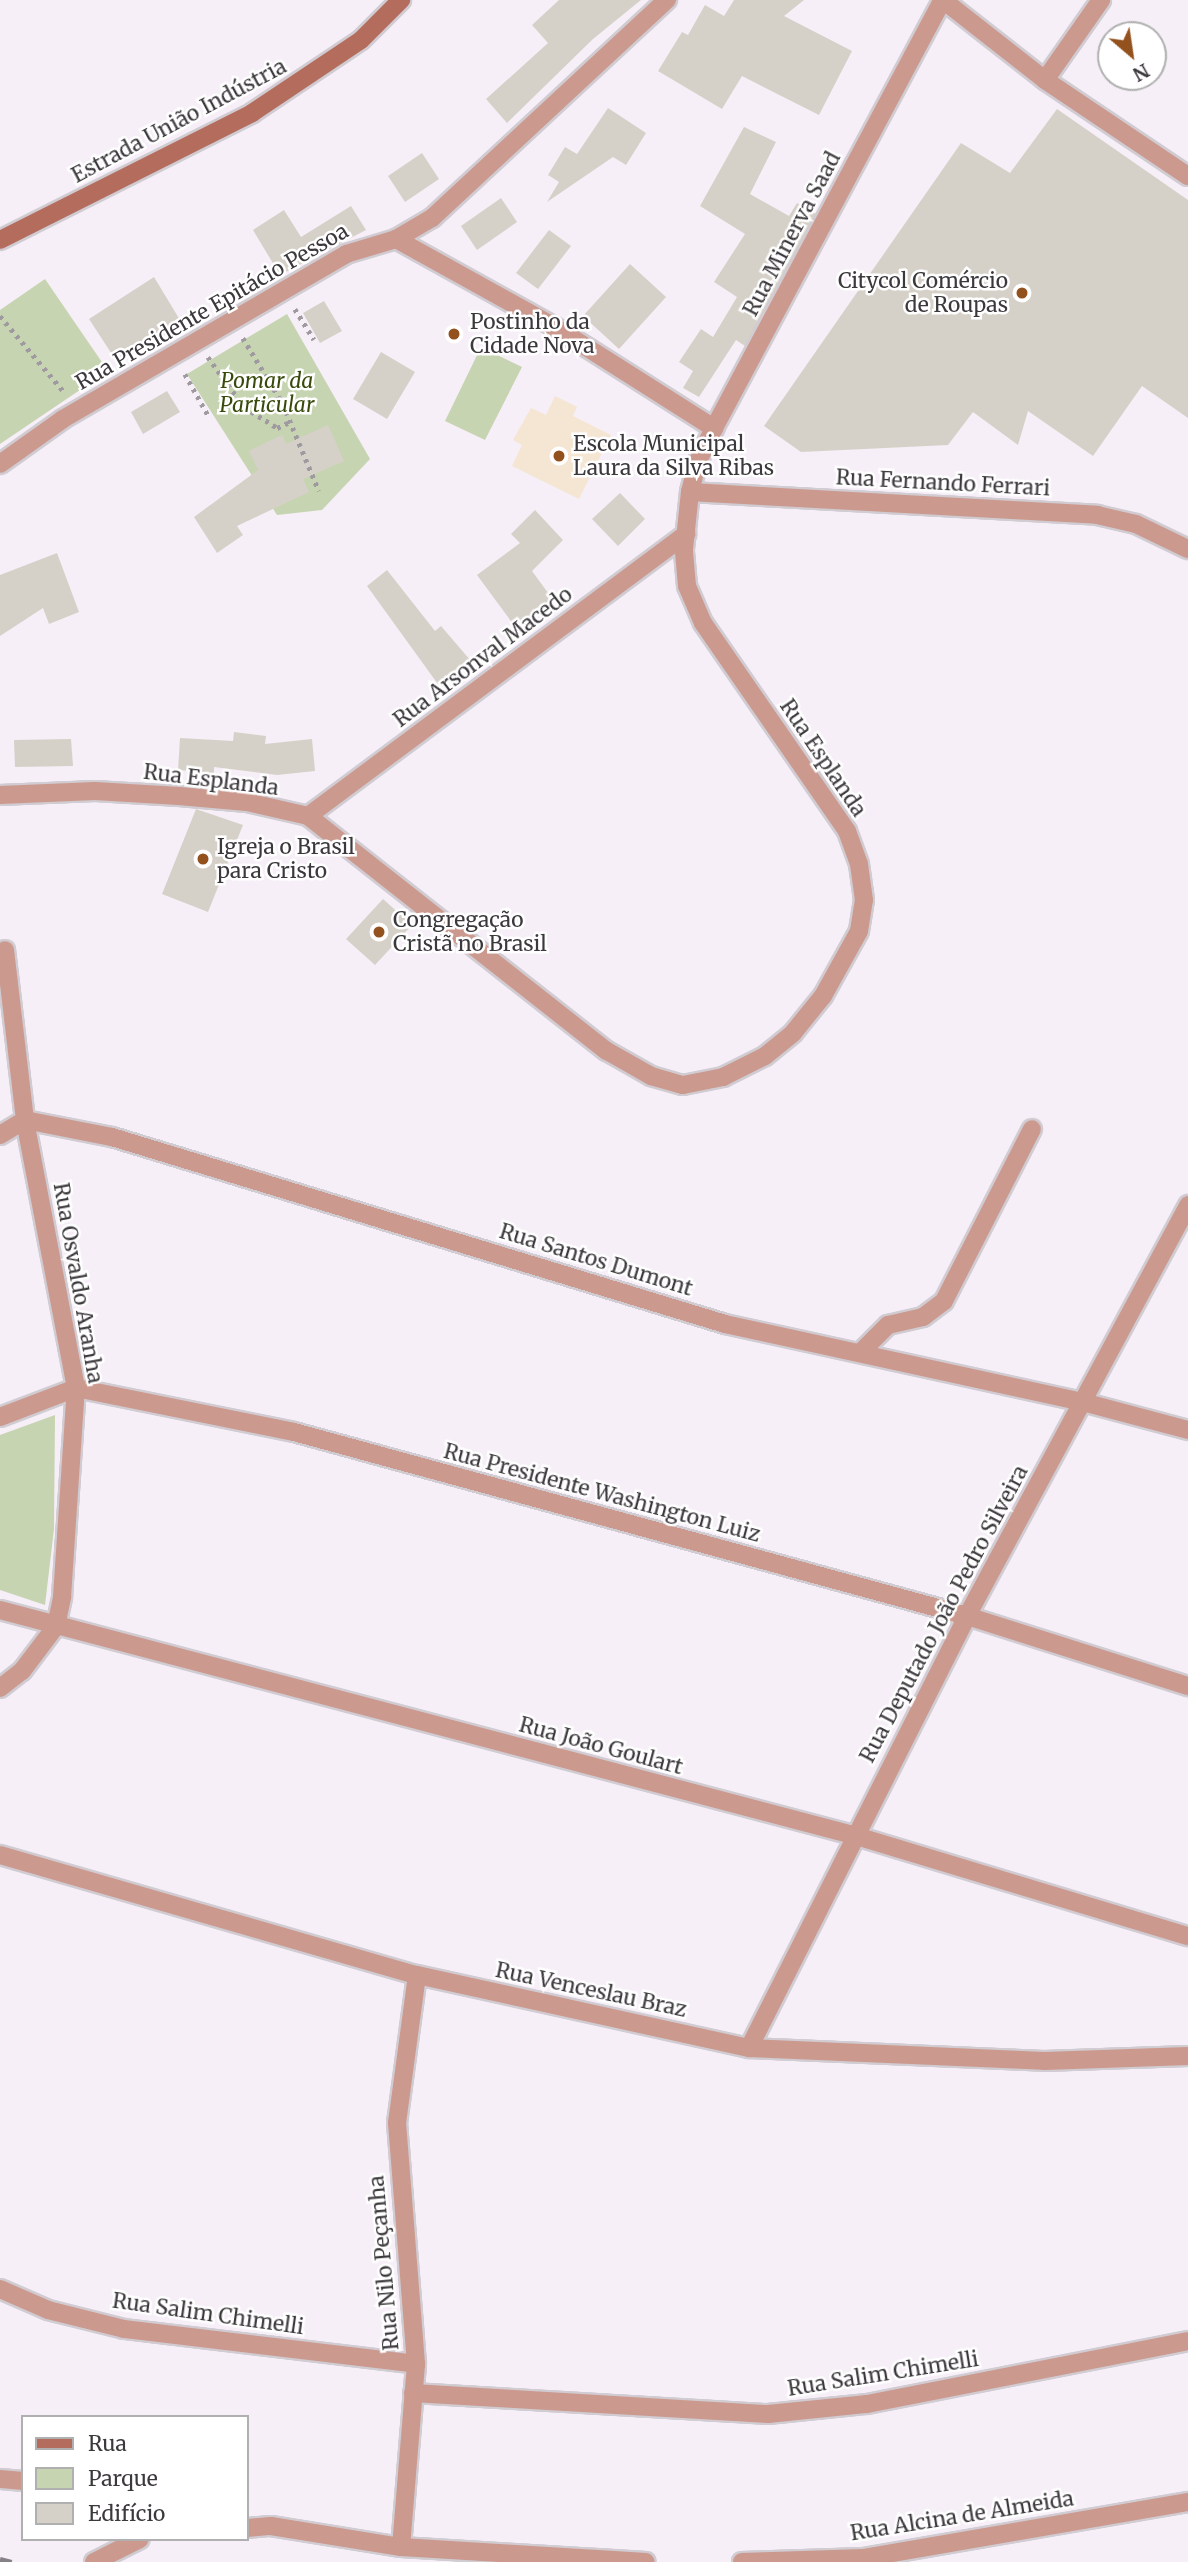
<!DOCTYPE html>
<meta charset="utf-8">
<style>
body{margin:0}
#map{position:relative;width:1188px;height:2562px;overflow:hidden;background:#f6eff7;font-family:Merriweather,serif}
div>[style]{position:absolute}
.education>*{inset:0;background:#f5e5d3}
.green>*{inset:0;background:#c7d4b1}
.building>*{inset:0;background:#d6d1c8}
.path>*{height:4.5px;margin-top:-2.25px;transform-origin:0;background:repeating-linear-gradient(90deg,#9f9aa0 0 3.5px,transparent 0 8.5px)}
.roads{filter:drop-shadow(2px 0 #d1cbd2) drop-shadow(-2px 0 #d1cbd2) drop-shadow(0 2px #d1cbd2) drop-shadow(0 -2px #d1cbd2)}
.minor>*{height:18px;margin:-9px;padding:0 9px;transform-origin:9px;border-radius:9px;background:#cb998d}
.secondary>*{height:18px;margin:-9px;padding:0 9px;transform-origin:9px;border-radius:9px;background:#b46d5c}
.rail>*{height:5px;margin-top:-2.5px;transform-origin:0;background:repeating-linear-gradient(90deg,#858186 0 14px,transparent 0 21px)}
.dots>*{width:19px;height:19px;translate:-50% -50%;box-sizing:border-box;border:4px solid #fff;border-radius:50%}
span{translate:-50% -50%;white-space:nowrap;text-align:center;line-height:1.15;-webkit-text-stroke:5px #fff;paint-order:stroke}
.street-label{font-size:21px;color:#3c393d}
.poi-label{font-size:21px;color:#3c393d}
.right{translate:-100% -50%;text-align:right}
.left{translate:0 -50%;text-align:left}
.park-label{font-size:21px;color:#394b0c;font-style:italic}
.legend{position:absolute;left:21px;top:2415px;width:228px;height:126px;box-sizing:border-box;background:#fff;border:2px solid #b1b0b1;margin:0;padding:9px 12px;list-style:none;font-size:21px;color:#3c393d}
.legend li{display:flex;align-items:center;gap:14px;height:35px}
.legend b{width:35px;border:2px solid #b1b0b1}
.north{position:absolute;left:1097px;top:21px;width:70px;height:70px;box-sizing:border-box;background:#fff;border:2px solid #b1b0b1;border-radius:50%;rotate:151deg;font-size:19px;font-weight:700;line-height:28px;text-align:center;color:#3c393d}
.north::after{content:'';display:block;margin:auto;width:24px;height:32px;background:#93511e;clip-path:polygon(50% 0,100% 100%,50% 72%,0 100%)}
</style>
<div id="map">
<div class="education">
<div style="clip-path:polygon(555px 396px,577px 407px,573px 416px,611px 435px,579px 499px,512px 466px,522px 445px,513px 440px,531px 408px,546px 415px)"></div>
</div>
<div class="green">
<div style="clip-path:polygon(45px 279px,108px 371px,0 444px,0 310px)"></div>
<div style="clip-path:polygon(287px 314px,370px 459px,322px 510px,277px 515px,187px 374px)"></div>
<div style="clip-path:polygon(481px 347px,522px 367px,485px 440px,445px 421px)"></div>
<div style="clip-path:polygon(55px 1415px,54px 1529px,45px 1605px,0 1590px,0 1435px)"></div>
</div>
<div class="building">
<div style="clip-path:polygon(559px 0,641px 0,593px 39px,507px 123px,486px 99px,548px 43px,532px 25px)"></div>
<div style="clip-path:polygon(734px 0,804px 0,784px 16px,852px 51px,819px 115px,742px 76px,722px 109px,658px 71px,682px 32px,688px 35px,705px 5px,724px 16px)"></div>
<div style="clip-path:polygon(608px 108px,646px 133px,626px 165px,613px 157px,547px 202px,559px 182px,548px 175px,565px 147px,577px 154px)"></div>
<div style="clip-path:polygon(1057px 109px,1188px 200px,1188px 418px,1142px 386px,1093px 456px,1028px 411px,1018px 445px,973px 412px,948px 445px,801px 452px,764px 426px,961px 143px,1010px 173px)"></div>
<div style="clip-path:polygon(744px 127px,776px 142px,750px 194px,789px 216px,797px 203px,816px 214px,745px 346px,736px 340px,699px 397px,683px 388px,693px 371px,679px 362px,701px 329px,713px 337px,737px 297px,714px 282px,745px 234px,700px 206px)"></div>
<div style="clip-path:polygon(422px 153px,439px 179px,405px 202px,388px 176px)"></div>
<div style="clip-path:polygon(501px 198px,517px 222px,477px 250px,461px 226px)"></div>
<div style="clip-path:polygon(351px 206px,366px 230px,280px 275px,253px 230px,284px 210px,301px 237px)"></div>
<div style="clip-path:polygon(549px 230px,571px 246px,538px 289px,516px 273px)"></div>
<div style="clip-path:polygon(630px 264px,666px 297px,619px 349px,583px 316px)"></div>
<div style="clip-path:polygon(154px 277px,183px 325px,117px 362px,89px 319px)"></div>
<div style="clip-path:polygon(324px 301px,342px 331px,320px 343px,303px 313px)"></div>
<div style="clip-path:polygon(381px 352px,415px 372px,387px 419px,353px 399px)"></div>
<div style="clip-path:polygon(167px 391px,180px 412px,143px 434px,131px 412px)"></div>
<div style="clip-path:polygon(328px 425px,344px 461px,303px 479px,309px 492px,237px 526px,243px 535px,217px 553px,194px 517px,258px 470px,249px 451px,282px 435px,286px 444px)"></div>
<div style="clip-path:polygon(620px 493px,645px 519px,618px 546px,592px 519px)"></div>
<div style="clip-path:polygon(535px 510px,563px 540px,532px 571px,554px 601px,516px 628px,477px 575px,520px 543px,511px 534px)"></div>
<div style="clip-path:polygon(57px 553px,79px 612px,49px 624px,43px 608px,0 636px,0 575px)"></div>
<div style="clip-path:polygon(387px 570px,435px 631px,441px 626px,471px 661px,440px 687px,367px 586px)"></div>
<div style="clip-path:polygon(234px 732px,266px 736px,265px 744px,312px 739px,315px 771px,277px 775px,214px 767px,214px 773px,178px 770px,180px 738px,233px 741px)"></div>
<div style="clip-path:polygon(71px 739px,73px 766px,15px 767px,14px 740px)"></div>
<div style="clip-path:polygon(196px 809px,243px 825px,208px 912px,162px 894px)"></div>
<div style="clip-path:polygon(383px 899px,412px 925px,375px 965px,346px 939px)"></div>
</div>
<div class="path">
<div style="left:295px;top:309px;width:36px;rotate:58deg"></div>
<div style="left:0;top:316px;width:101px;rotate:49.8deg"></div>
<div style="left:243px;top:338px;width:77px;rotate:58.8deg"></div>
<div style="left:283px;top:404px;width:94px;rotate:67.5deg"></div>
<div style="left:208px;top:357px;width:62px;rotate:54.2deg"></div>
<div style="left:244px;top:407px;width:39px;rotate:32deg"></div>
<div style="left:277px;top:428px;width:14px;rotate:-25deg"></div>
<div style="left:185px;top:374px;width:47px;rotate:60.7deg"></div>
</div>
<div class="roads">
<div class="minor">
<div style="left:943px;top:0;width:130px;rotate:38.1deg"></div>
<div style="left:1045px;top:80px;width:172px;rotate:33.9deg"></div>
<div style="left:1045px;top:80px;width:98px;rotate:-55deg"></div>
<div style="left:396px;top:239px;width:179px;rotate:29deg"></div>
<div style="left:553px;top:326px;width:191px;rotate:32.4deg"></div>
<div style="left:0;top:464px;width:77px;rotate:-35.5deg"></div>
<div style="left:63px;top:419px;width:328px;rotate:-30.2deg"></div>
<div style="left:346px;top:254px;width:52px;rotate:-16.7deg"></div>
<div style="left:396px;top:239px;width:42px;rotate:-30.3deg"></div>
<div style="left:432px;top:218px;width:321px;rotate:-42.9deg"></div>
<div style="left:690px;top:492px;width:408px;rotate:3.2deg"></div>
<div style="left:1097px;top:515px;width:40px;rotate:13deg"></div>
<div style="left:1136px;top:524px;width:58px;rotate:25.7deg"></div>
<div style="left:0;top:795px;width:95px;rotate:-2.4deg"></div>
<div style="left:95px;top:791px;width:84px;rotate:3.4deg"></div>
<div style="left:179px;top:796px;width:68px;rotate:5deg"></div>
<div style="left:247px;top:802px;width:63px;rotate:12.9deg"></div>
<div style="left:308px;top:816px;width:380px;rotate:38.2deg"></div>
<div style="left:607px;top:1051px;width:51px;rotate:29.6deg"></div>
<div style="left:651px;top:1076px;width:33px;rotate:16deg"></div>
<div style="left:683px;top:1085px;width:41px;rotate:-11.3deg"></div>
<div style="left:723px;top:1077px;width:47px;rotate:-26.6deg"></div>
<div style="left:765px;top:1056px;width:36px;rotate:-39deg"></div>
<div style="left:793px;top:1033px;width:48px;rotate:-51deg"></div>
<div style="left:823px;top:996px;width:74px;rotate:-61deg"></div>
<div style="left:859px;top:931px;width:31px;rotate:-81deg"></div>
<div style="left:864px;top:900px;width:36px;rotate:-98deg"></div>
<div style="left:859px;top:864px;width:35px;rotate:-110deg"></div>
<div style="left:847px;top:831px;width:253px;rotate:-124.7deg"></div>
<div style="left:703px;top:623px;width:40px;rotate:-113.4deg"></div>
<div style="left:687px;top:586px;width:37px;rotate:-95deg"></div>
<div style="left:684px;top:549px;width:57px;rotate:-84deg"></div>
<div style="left:690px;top:492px;width:30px;rotate:-76deg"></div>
<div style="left:697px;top:463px;width:39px;rotate:-64deg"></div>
<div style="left:714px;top:428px;width:485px;rotate:-61.9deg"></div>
<div style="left:308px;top:816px;width:472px;rotate:-36.7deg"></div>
<div style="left:0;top:1135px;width:29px;rotate:-31deg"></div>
<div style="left:25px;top:1120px;width:89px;rotate:11.1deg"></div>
<div style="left:112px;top:1137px;width:641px;rotate:16.96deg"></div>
<div style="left:725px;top:1324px;width:366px;rotate:12.3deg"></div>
<div style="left:1083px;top:1402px;width:109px;rotate:14.9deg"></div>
<div style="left:860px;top:1353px;width:40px;rotate:-45deg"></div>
<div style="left:888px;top:1325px;width:36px;rotate:-13deg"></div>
<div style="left:923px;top:1317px;width:26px;rotate:-37deg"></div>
<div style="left:944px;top:1301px;width:193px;rotate:-62.9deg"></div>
<div style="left:0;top:1417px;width:81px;rotate:-20.9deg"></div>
<div style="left:76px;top:1388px;width:222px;rotate:11.4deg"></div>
<div style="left:294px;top:1432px;width:698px;rotate:15.29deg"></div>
<div style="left:967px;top:1616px;width:232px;rotate:17.6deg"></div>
<div style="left:0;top:1610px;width:882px;rotate:14.78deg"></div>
<div style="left:853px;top:1835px;width:350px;rotate:16.8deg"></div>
<div style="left:0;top:1688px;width:28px;rotate:-38deg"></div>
<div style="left:22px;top:1671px;width:56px;rotate:-52.9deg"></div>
<div style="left:56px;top:1626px;width:30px;rotate:-78deg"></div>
<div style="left:62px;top:1597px;width:209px;rotate:-86.2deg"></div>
<div style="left:76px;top:1388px;width:273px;rotate:-100.8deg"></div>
<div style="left:25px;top:1120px;width:171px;rotate:-96.7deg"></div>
<div style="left:0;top:1855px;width:434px;rotate:16.1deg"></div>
<div style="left:417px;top:1975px;width:340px;rotate:12.4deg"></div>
<div style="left:749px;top:2048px;width:295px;rotate:2.5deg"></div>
<div style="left:1044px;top:2061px;width:144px;rotate:-2deg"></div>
<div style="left:749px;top:2048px;width:484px;rotate:-63.2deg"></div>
<div style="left:967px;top:1616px;width:467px;rotate:-61.7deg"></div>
<div style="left:0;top:2289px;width:52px;rotate:23.6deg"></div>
<div style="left:48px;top:2310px;width:78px;rotate:14deg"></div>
<div style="left:124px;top:2329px;width:294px;rotate:6.8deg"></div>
<div style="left:413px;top:2393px;width:356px;rotate:3.4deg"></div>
<div style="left:768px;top:2414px;width:100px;rotate:-5.8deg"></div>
<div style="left:867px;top:2404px;width:327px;rotate:-11.1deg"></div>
<div style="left:0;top:2479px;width:23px;rotate:5deg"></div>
<div style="left:247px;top:2528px;width:24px;rotate:-5deg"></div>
<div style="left:271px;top:2526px;width:132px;rotate:9.2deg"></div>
<div style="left:401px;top:2547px;width:245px;rotate:3.5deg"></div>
<div style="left:401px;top:2547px;width:184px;rotate:-85.3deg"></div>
<div style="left:416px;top:2364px;width:242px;rotate:-94.5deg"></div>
<div style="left:397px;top:2123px;width:149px;rotate:-82.3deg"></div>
<div style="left:94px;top:2562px;width:51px;rotate:-26.6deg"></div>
<div style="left:742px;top:2562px;width:121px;rotate:-1.9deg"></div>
<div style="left:863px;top:2558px;width:330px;rotate:-9.8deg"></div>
</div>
<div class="secondary">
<div style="left:0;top:240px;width:282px;rotate:-26.7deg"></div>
<div style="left:252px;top:113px;width:131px;rotate:-33.8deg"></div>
<div style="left:361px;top:40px;width:57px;rotate:-45deg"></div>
</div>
</div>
<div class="rail">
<div style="left:0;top:2559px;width:12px;rotate:14deg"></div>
</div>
<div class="dots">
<div style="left:1022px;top:293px;background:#93511e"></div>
<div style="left:454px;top:334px;background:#93511e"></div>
<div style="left:559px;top:456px;background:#93511e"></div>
<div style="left:203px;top:859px;background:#93511e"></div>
<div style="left:379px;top:932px;background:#93511e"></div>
</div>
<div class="street-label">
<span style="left:179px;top:121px;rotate:-28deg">Estrada União Indústria</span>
<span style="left:792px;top:234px;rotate:-62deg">Rua Minerva Saad</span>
<span style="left:212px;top:307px;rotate:-30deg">Rua Presidente Epitácio Pessoa</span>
<span style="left:943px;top:483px;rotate:3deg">Rua Fernando Ferrari</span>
<span style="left:483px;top:657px;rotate:-37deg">Rua Arsonval Macedo</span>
<span style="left:823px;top:758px;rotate:56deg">Rua Esplanda</span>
<span style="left:211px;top:780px;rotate:7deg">Rua Esplanda</span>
<span style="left:596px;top:1260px;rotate:17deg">Rua Santos Dumont</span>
<span style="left:78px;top:1283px;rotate:80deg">Rua Osvaldo Aranha</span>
<span style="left:602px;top:1493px;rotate:15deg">Rua Presidente Washington Luiz</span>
<span style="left:944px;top:1614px;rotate:-62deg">Rua Deputado João Pedro Silveira</span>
<span style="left:601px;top:1746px;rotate:15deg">Rua João Goulart</span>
<span style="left:591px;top:1990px;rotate:12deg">Rua Venceslau Braz</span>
<span style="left:384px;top:2263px;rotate:-95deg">Rua Nilo Peçanha</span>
<span style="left:208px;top:2314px;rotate:8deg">Rua Salim Chimelli</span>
<span style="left:883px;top:2374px;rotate:-9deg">Rua Salim Chimelli</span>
<span style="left:962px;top:2516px;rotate:-9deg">Rua Alcina de Almeida</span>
</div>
<div class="poi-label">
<span class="right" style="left:1008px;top:293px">Citycol Comércio<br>de Roupas</span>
<span class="left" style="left:470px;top:334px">Postinho da<br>Cidade Nova</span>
<span class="left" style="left:573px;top:456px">Escola Municipal<br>Laura da Silva Ribas</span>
<span class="left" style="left:217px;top:859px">Igreja o Brasil<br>para Cristo</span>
<span class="left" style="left:393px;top:932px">Congregação<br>Cristã no Brasil</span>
</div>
<div class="park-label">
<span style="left:267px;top:393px">Pomar da<br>Particular</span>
</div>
<ul class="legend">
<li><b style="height:9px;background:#b46d5c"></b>Rua</li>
<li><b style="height:19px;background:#c7d4b1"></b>Parque</li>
<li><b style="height:19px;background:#d6d1c8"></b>Edifício</li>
</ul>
<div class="north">N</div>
</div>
